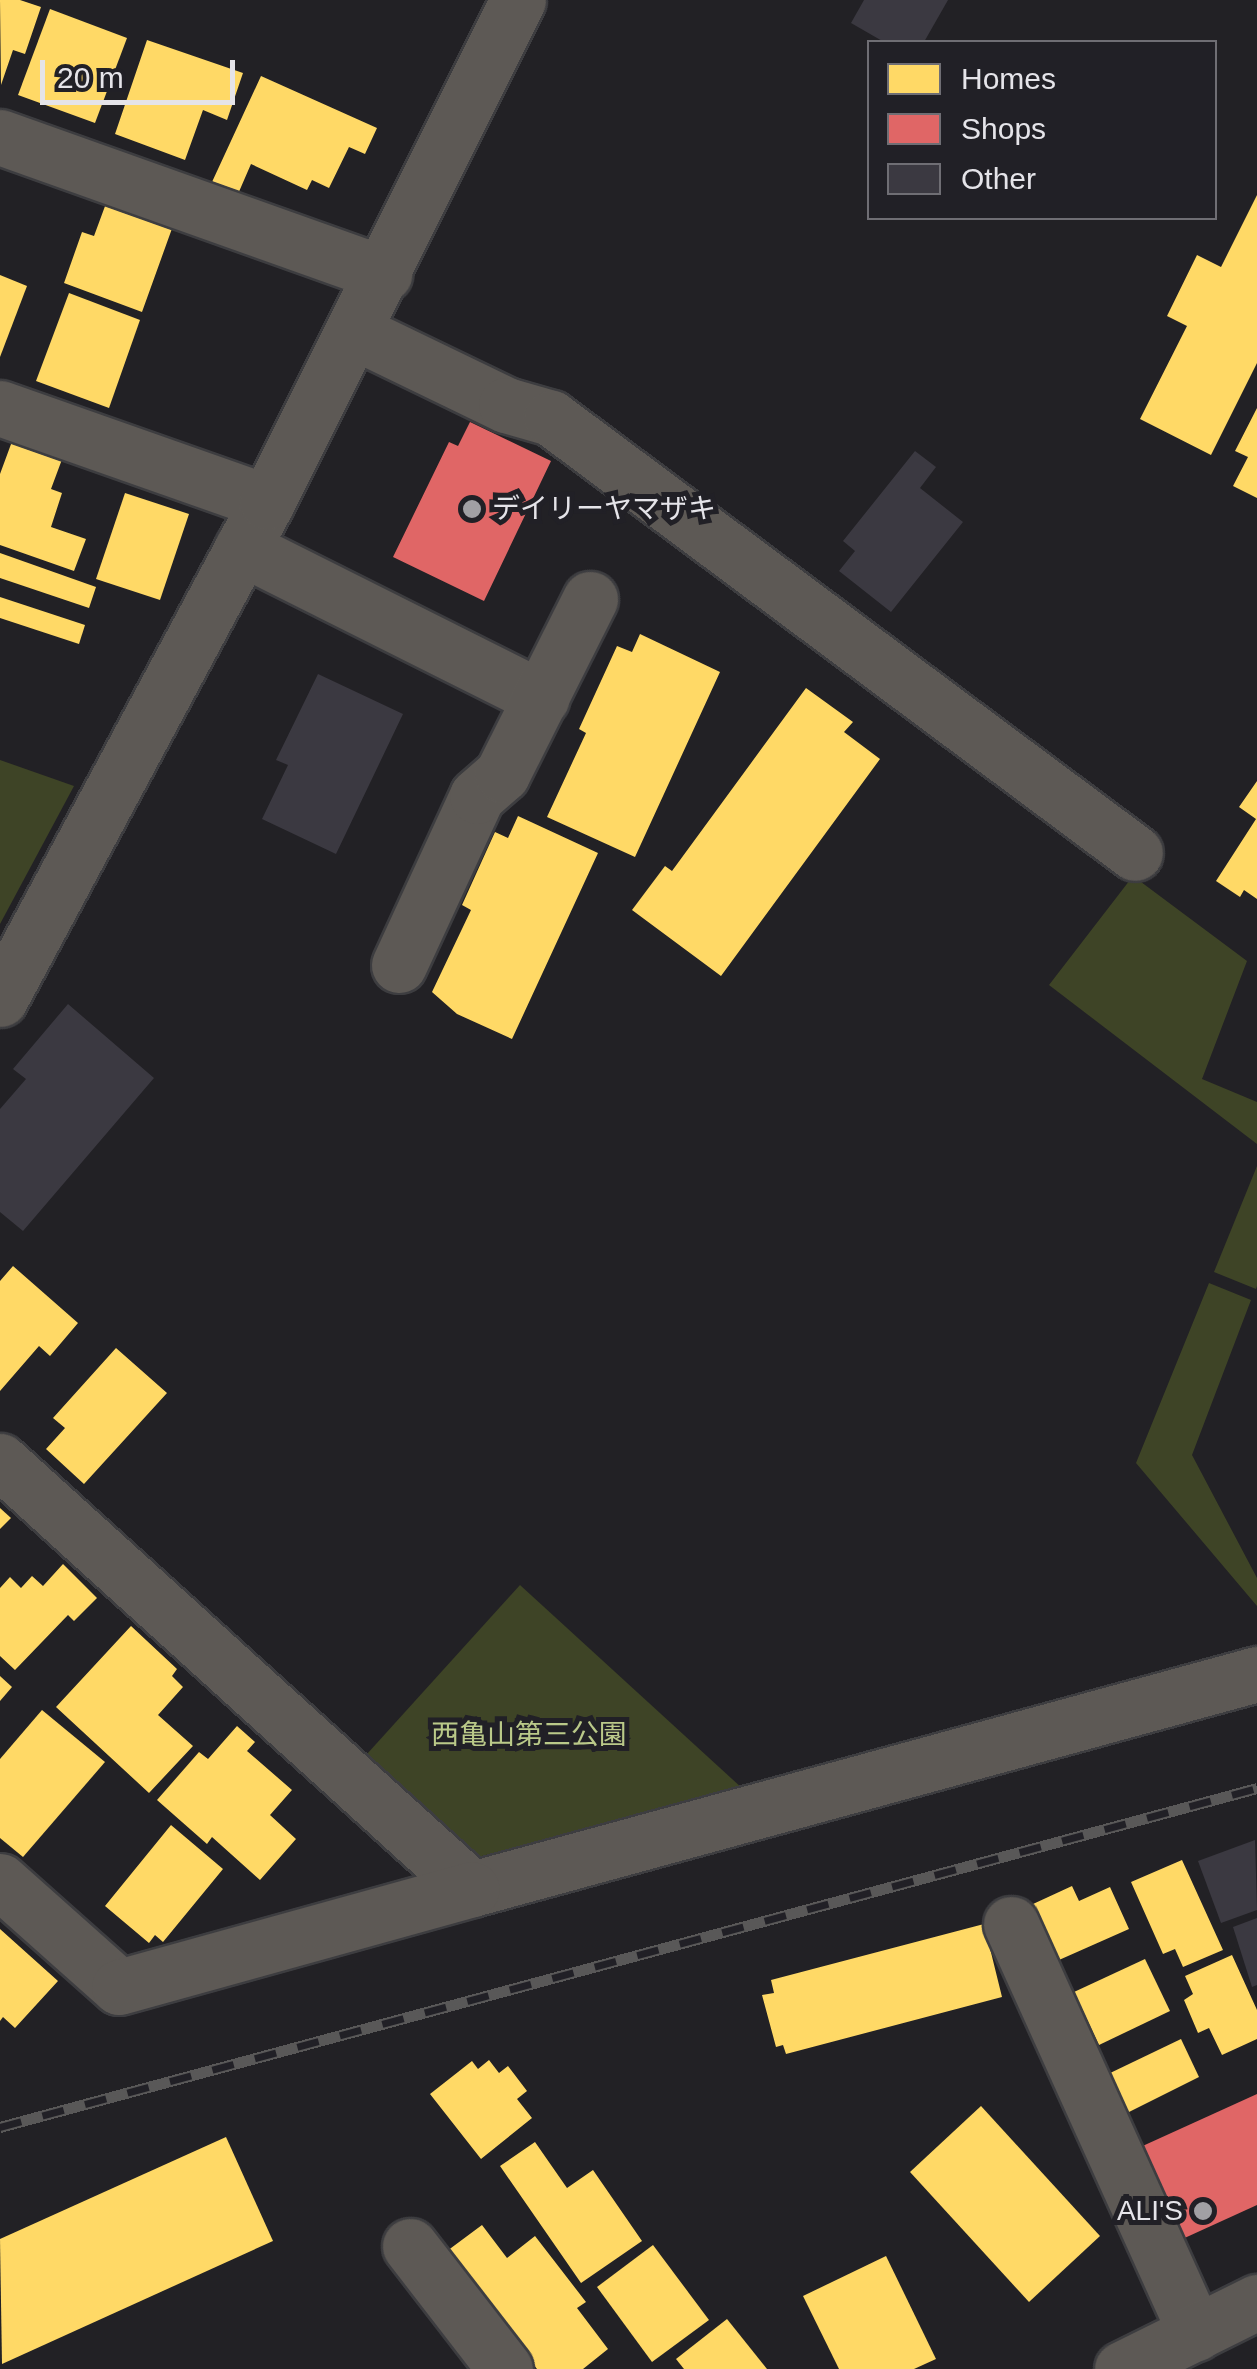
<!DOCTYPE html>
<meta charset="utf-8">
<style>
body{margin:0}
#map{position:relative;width:1257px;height:2369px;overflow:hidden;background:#222125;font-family:Arial,"Noto Sans JP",sans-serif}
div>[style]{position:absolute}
.green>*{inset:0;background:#3e4426}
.homes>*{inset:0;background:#ffd966}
.shops>*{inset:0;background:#e06666}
.building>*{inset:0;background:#3b3941}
.roads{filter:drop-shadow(2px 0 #3d3d40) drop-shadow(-2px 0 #3d3d40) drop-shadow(0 2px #3d3d40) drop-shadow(0 -2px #3d3d40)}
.minor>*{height:55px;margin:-27.5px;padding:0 27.5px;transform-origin:27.5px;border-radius:27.5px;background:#5d5955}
.rail>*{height:11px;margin-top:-5.5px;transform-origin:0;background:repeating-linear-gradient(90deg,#212026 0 22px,#595858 0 44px);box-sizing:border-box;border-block:2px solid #595858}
.dots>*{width:28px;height:28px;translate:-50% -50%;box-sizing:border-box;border:5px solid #212026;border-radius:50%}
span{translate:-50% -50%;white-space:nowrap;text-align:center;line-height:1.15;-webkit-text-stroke:10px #212026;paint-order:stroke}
.poi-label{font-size:28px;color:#e5e4e9}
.left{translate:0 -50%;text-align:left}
.right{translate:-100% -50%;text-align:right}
.park-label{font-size:28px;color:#bac989}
.legend{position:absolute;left:867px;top:40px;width:350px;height:180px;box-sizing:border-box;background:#212026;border:2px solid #6f6e74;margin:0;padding:12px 18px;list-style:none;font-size:30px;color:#e5e4e9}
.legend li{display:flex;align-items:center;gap:20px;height:50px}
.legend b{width:50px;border:2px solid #6f6e74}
.scale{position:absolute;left:40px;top:60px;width:195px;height:45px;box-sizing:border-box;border:5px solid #e5e4e9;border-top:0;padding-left:12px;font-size:30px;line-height:35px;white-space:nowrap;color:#e5e4e9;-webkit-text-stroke:8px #212026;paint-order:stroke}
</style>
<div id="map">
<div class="green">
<div style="clip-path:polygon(0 760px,74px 786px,0 924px)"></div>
<div style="clip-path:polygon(1133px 876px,1247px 961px,1202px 1079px,1257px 1102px,1257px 1144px,1049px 985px)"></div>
<div style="clip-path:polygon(1257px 1166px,1257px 1286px,1256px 1289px,1214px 1272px)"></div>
<div style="clip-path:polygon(1209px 1283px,1251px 1300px,1192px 1455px,1257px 1578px,1257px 1606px,1136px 1463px)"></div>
<div style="clip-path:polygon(520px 1585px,743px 1789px,478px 1857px,367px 1754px)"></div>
</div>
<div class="homes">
<div style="clip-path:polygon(0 0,20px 0,41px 7px,25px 54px,13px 50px,1px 85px)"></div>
<div style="clip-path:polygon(50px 9px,127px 38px,95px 123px,18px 95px)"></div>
<div style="clip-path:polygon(147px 40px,243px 73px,227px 120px,203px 110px,185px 160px,115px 134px)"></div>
<div style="clip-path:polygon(261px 76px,377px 128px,365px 154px,349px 147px,329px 188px,312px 180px,307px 190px,251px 164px,238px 194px,212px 182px)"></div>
<div style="clip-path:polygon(1257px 195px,1257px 363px,1211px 455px,1140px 419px,1187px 326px,1167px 316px,1197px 255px,1221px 267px)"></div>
<div style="clip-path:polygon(108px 198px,174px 223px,142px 312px,64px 283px,82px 232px,94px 236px)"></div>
<div style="clip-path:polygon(0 275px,27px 286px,0 357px)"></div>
<div style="clip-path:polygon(69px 293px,140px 320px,109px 408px,36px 381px)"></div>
<div style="clip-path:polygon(1257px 408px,1257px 498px,1233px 486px,1248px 457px,1235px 451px)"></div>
<div style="clip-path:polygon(14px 436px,64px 454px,51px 489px,62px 493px,51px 527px,86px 539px,74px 571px,0 545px,0 474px)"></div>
<div style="clip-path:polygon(125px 493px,189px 514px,160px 600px,96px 579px)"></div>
<div style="clip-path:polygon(0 553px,96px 587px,89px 608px,0 578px)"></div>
<div style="clip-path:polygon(0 597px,85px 625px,79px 644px,0 618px)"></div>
<div style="clip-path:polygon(640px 634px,720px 672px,635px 857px,547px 817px,586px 733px,579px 729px,617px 646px,632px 652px)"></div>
<div style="clip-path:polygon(806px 688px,853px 722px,844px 732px,880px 759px,721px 976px,632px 910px,665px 866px,672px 871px)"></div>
<div style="clip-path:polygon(1257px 781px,1257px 899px,1244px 890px,1240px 897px,1216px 881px,1256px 819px,1239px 807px)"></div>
<div style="clip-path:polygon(518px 816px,598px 853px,512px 1039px,457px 1014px,432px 992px,471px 910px,462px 905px,495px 832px,508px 838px)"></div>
<div style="clip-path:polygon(13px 1266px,78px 1323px,50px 1356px,39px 1346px,0 1391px,0 1281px)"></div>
<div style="clip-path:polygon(116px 1348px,167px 1393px,84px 1484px,46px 1449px,65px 1428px,53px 1418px)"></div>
<div style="clip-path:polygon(0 1508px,11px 1518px,0 1529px)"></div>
<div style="clip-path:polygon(63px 1564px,97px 1598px,74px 1621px,68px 1615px,15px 1670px,0 1656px,0 1588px,10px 1577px,21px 1588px,32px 1576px,43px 1586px)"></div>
<div style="clip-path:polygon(131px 1626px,177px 1669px,172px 1676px,183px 1687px,158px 1715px,193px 1746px,149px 1793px,56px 1707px)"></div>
<div style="clip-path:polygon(0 1676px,12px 1687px,0 1701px)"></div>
<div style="clip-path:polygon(42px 1710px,105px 1762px,23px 1857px,0 1838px,0 1759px)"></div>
<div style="clip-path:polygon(237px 1726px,255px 1742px,247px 1751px,292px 1790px,270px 1815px,296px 1839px,260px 1880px,212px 1837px,207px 1844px,157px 1800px,199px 1752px,208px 1759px)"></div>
<div style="clip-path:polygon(171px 1825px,223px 1869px,163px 1942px,155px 1935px,149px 1943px,105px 1906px)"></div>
<div style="clip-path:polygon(1182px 1860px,1223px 1950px,1183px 1967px,1175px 1949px,1163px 1954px,1131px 1882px)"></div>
<div style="clip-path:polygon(1072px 1886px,1079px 1901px,1110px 1887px,1129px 1929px,1059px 1960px,1033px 1904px)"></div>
<div style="clip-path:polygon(984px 1924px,1002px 1997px,786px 2054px,783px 2045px,776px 2047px,762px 1995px,774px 1993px,771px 1980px)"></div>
<div style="clip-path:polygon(0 1929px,58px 1981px,15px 2028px,3px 2017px,0 2021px)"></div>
<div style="clip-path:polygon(1232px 1955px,1257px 2010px,1257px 2039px,1222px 2055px,1209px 2028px,1198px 2033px,1184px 2000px,1193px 1994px,1185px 1976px)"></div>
<div style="clip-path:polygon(1145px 1959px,1170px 2011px,1099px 2045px,1074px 1992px)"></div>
<div style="clip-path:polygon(1181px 2039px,1199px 2077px,1125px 2114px,1106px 2075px)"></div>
<div style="clip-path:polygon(489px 2060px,499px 2073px,508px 2066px,527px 2091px,517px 2099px,532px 2118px,481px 2159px,430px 2094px,472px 2061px,478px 2069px)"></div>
<div style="clip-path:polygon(981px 2106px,1100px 2236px,1029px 2302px,910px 2172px)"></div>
<div style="clip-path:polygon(226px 2137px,273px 2241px,2px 2364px,0 2239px)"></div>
<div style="clip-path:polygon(535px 2142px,567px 2188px,593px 2170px,642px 2241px,581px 2283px,500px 2166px)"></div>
<div style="clip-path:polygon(482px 2225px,507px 2258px,535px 2236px,586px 2302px,577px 2308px,608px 2349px,583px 2369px,537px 2369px,447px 2251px)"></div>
<div style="clip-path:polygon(653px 2245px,709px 2320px,652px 2362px,597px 2287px)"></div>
<div style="clip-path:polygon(886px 2256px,936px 2359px,914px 2369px,839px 2369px,803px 2296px)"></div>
<div style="clip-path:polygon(727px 2319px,767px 2369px,684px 2369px,676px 2359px)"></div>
</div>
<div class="shops">
<div style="clip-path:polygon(470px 422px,551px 461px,484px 601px,393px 557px,449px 442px,458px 446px)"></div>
<div style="clip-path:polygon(1257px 2094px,1257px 2205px,1178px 2241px,1136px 2149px)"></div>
</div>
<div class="building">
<div style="clip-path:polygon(864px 0,948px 0,924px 42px,884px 42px,851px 23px)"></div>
<div style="clip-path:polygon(915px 451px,936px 467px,920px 488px,963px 522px,891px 612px,839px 571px,855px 551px,843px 541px)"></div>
<div style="clip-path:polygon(318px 674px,403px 714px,336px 854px,262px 819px,288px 765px,276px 760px)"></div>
<div style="clip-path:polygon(68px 1004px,154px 1078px,23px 1231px,0 1212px,0 1109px,26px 1079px,13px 1069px)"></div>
<div style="clip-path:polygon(1255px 1840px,1257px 1910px,1221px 1923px,1198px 1861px)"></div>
<div style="clip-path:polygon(1257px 1918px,1257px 1985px,1252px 1987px,1233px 1927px)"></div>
</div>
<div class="roads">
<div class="minor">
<div style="left:0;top:137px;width:408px;rotate:19.6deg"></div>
<div style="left:355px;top:332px;width:168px;rotate:25.8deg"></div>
<div style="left:506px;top:405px;width:47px;rotate:16.1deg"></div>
<div style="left:551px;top:418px;width:728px;rotate:36.68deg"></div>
<div style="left:0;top:408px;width:283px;rotate:19.4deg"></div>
<div style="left:242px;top:548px;width:335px;rotate:26.6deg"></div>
<div style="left:399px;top:965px;width:186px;rotate:-65.2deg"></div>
<div style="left:477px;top:796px;width:33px;rotate:-41deg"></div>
<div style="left:502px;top:774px;width:196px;rotate:-63.3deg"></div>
<div style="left:0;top:999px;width:564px;rotate:-61.75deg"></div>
<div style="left:267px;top:502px;width:561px;rotate:-63.43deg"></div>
<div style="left:0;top:1461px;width:637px;rotate:42.2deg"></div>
<div style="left:472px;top:1889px;width:814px;rotate:-15.32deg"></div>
<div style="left:0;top:1881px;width:159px;rotate:41.7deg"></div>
<div style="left:119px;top:1987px;width:366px;rotate:-15.5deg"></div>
<div style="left:1011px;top:1924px;width:449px;rotate:65.7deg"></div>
<div style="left:410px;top:2246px;width:155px;rotate:52.3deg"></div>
<div style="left:1122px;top:2369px;width:151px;rotate:-26.4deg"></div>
</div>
</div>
<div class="rail">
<div style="left:0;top:2127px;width:1302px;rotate:-15.09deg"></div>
</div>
<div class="dots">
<div style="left:472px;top:509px;background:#a1a0a4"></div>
<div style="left:1203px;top:2211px;background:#a1a0a4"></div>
</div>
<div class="poi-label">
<span class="left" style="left:492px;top:509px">デイリーヤマザキ</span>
<span class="right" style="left:1183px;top:2211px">ALI'S</span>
</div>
<div class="park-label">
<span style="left:529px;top:1735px">西亀山第三公園</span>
</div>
<ul class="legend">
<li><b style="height:28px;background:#ffd966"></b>Homes</li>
<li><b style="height:28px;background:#e06666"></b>Shops</li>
<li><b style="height:28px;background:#3b3941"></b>Other</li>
</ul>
<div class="scale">20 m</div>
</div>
